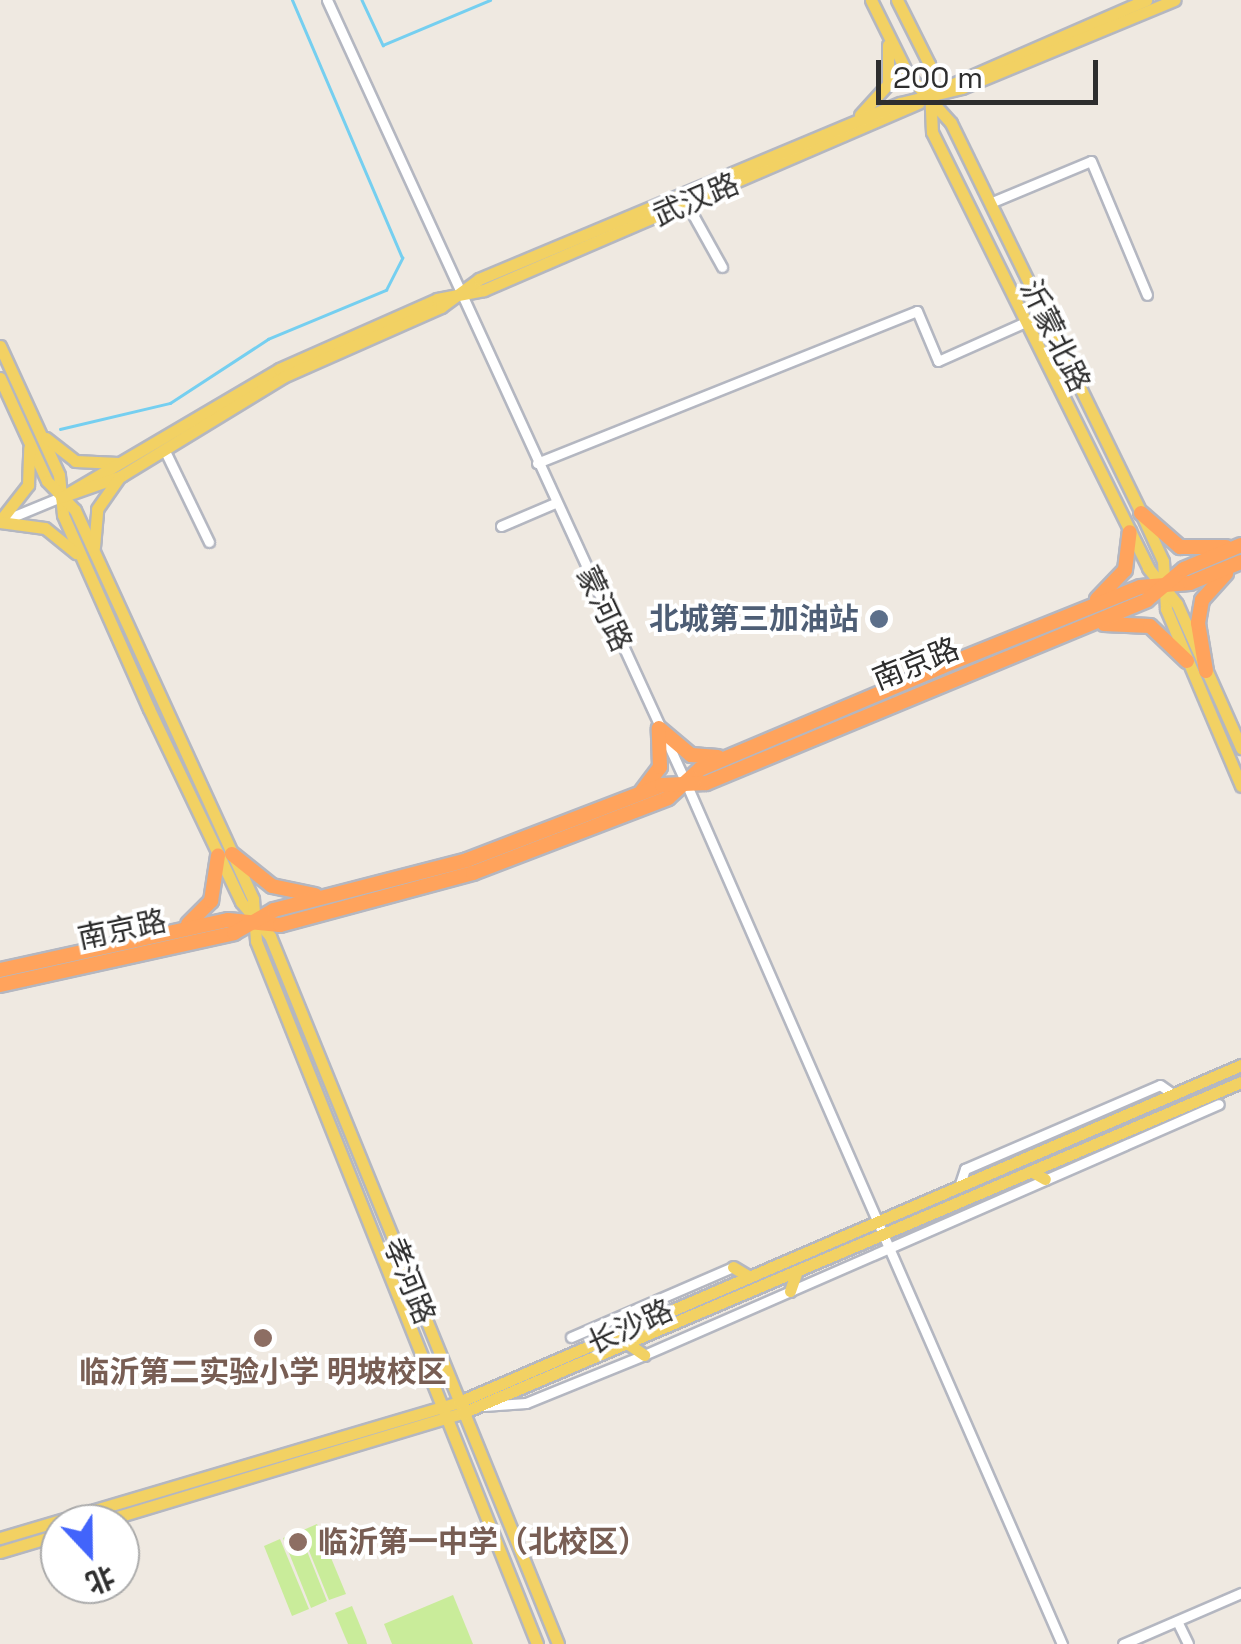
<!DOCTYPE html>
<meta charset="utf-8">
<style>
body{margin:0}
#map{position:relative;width:1241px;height:1644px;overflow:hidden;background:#efe9e1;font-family:"Space Grotesk","Noto Sans SC",sans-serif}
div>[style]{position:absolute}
.pitch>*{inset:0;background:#c9ec9a}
.stream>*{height:2.5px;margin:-1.25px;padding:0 1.25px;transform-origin:1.25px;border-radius:1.25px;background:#75cff0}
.roads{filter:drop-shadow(2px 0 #b4b7c1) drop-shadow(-2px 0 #b4b7c1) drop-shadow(0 2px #b4b7c1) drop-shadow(0 -2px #b4b7c1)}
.minor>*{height:9px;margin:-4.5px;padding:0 4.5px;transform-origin:4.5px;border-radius:4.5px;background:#fff}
.major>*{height:11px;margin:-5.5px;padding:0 5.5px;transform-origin:5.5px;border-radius:5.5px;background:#f2d163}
.highway>*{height:14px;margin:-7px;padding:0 7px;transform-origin:7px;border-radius:7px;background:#ffa35c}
.dots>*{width:28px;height:28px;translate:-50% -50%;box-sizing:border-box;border:5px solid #fff;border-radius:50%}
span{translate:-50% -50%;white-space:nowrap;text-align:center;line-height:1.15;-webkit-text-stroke:8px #fff;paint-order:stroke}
.street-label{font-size:30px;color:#2e2e2e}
.service-label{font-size:30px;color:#4e5e75;font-weight:700}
.right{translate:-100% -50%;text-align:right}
.education-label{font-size:30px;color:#785e54;font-weight:700}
.left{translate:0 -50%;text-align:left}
.north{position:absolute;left:40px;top:1504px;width:100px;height:100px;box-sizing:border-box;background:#fff;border:2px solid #ababab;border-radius:50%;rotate:158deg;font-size:28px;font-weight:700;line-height:40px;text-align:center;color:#2e2e2e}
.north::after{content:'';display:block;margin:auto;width:35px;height:45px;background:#4264fb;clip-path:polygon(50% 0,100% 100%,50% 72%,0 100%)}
.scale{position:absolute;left:876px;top:60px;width:222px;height:45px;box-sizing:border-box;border:5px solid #2e2e2e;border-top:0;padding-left:12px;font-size:30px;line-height:35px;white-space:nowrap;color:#2e2e2e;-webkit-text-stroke:8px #fff;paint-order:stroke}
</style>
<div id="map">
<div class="pitch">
<div style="clip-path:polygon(317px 1524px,346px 1594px,329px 1600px,301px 1531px)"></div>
<div style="clip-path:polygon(299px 1531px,327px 1601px,311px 1608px,283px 1538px)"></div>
<div style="clip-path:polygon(280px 1539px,309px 1609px,292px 1616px,264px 1546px)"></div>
<div style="clip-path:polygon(453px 1595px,473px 1644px,392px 1644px,384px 1624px)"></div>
<div style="clip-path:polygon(352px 1606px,366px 1640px,367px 1644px,348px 1644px,335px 1613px)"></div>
</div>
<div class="stream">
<div style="left:362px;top:0;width:50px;rotate:65deg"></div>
<div style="left:383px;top:45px;width:116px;rotate:-22.8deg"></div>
<div style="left:60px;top:429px;width:113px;rotate:-13.3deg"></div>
<div style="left:170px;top:403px;width:117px;rotate:-33.1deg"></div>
<div style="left:268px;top:339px;width:128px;rotate:-22.6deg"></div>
<div style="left:386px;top:290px;width:36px;rotate:-63deg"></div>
<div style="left:402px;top:258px;width:280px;rotate:-113.1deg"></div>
</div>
<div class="roads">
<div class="minor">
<div style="left:327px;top:0;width:861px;rotate:65.37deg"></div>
<div style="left:686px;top:783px;width:940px;rotate:66.41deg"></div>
<div style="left:990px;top:203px;width:109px;rotate:-22.6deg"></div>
<div style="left:1091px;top:161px;width:145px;rotate:67.3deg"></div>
<div style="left:687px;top:204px;width:72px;rotate:60.9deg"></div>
<div style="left:165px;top:451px;width:101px;rotate:64.2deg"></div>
<div style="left:537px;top:463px;width:409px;rotate:-21.8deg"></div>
<div style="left:917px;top:311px;width:54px;rotate:67.2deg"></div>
<div style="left:938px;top:361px;width:98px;rotate:-24deg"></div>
<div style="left:0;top:522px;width:66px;rotate:-22.3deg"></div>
<div style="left:501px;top:526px;width:59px;rotate:-23.1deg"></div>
<div style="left:960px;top:1184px;width:16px;rotate:-72deg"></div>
<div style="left:965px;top:1169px;width:212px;rotate:-23.3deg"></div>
<div style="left:1160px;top:1085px;width:16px;rotate:35deg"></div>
<div style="left:571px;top:1337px;width:176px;rotate:-23.4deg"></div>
<div style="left:484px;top:1406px;width:42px;rotate:-4.1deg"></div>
<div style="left:526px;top:1403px;width:127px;rotate:-22.1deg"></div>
<div style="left:644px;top:1355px;width:627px;rotate:-23.58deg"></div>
<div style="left:1177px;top:1621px;width:25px;rotate:64deg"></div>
<div style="left:1123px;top:1644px;width:129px;rotate:-23.4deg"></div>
</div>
<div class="major">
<div style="left:871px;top:0;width:84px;rotate:63.7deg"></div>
<div style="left:908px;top:75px;width:64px;rotate:48.1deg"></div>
<div style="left:951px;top:123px;width:434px;rotate:64deg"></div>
<div style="left:1141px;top:513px;width:53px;rotate:65.4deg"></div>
<div style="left:1163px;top:561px;width:48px;rotate:86.4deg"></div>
<div style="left:1166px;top:609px;width:192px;rotate:67deg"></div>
<div style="left:897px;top:0;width:72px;rotate:63.4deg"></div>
<div style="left:929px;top:64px;width:68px;rotate:87.5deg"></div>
<div style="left:932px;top:132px;width:487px;rotate:63.6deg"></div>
<div style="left:1148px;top:568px;width:46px;rotate:51.1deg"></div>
<div style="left:1177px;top:604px;width:158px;rotate:66deg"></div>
<div style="left:939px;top:90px;width:226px;rotate:-23.5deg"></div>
<div style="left:860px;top:115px;width:42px;rotate:-47.9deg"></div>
<div style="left:888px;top:84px;width:39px;rotate:-90deg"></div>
<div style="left:0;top:346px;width:142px;rotate:65.4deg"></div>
<div style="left:59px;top:475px;width:40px;rotate:84.3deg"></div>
<div style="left:63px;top:515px;width:212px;rotate:66.1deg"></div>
<div style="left:149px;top:709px;width:214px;rotate:64.5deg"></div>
<div style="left:241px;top:902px;width:45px;rotate:49.5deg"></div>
<div style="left:270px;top:936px;width:764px;rotate:67.86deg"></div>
<div style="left:0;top:378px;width:113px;rotate:65.5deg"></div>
<div style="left:47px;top:481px;width:40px;rotate:46deg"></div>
<div style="left:75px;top:510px;width:428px;rotate:65.4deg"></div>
<div style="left:253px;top:899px;width:42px;rotate:85.9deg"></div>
<div style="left:256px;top:941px;width:757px;rotate:68.21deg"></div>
<div style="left:46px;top:438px;width:37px;rotate:38deg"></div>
<div style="left:75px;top:461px;width:43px;rotate:2.7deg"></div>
<div style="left:67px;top:494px;width:246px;rotate:-30.5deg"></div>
<div style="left:279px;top:369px;width:173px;rotate:-23.9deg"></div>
<div style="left:437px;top:299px;width:48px;rotate:-10.8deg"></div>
<div style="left:484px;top:290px;width:473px;rotate:-23.3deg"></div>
<div style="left:61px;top:497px;width:64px;rotate:-19.3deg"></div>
<div style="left:121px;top:476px;width:190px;rotate:-31.4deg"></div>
<div style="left:283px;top:377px;width:173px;rotate:-23.9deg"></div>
<div style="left:441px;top:307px;width:47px;rotate:-36.4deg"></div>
<div style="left:479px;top:279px;width:456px;rotate:-22.7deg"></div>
<div style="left:900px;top:103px;width:64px;rotate:-13.6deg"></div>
<div style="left:962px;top:88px;width:230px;rotate:-22.5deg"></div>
<div style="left:0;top:521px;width:46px;rotate:-52.1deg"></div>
<div style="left:28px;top:485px;width:37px;rotate:-88deg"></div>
<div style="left:0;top:522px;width:45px;rotate:7.6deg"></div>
<div style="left:45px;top:528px;width:40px;rotate:39deg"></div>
<div style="left:94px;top:547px;width:38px;rotate:-85deg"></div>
<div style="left:97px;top:509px;width:38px;rotate:-55deg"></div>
<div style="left:1031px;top:1171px;width:16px;rotate:30deg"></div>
<div style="left:733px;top:1267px;width:17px;rotate:31deg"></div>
<div style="left:790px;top:1291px;width:21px;rotate:-71deg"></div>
<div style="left:627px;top:1343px;width:21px;rotate:35deg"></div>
<div style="left:94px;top:1524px;width:384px;rotate:-16.8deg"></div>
<div style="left:462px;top:1413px;width:846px;rotate:-23.02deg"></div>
<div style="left:0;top:1538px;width:479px;rotate:-16.5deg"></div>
<div style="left:459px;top:1402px;width:852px;rotate:-23.31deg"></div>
<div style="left:0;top:1552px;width:63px;rotate:-16.7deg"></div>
</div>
<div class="highway">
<div style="left:1141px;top:513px;width:52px;rotate:41.1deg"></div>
<div style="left:1180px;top:547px;width:46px"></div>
<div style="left:1097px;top:599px;width:40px;rotate:-46deg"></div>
<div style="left:1125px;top:570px;width:38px;rotate:-83deg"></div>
<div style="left:1104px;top:624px;width:46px;rotate:2.5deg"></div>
<div style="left:1150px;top:626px;width:51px;rotate:43.4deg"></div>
<div style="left:1206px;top:671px;width:49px;rotate:-99.5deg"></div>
<div style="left:1198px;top:623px;width:23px;rotate:-80deg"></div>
<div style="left:1202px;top:600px;width:36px;rotate:-48deg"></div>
<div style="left:659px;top:728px;width:42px;rotate:40.2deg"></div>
<div style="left:691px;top:755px;width:27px;rotate:4deg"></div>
<div style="left:642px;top:791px;width:30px;rotate:-53deg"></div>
<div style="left:660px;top:767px;width:38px;rotate:-92deg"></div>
<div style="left:232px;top:854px;width:51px;rotate:38.7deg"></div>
<div style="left:272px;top:886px;width:44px;rotate:11.8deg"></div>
<div style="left:188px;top:924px;width:33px;rotate:-45deg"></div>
<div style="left:211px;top:901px;width:46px;rotate:-81.2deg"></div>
<div style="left:0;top:970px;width:233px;rotate:-12.4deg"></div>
<div style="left:228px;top:920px;width:52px;rotate:5.5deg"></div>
<div style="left:280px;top:925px;width:200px;rotate:-15.1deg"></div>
<div style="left:473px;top:873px;width:209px;rotate:-21deg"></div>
<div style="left:668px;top:798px;width:43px;rotate:-42.2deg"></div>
<div style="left:700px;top:769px;width:262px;rotate:-22.9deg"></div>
<div style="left:941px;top:667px;width:214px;rotate:-21.9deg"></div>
<div style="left:1140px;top:587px;width:50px;rotate:-4.6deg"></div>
<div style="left:1190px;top:583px;width:55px;rotate:-22.4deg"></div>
<div style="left:0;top:985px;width:240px;rotate:-12.5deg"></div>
<div style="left:234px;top:933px;width:46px;rotate:-29.9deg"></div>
<div style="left:274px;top:910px;width:199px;rotate:-14.5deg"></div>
<div style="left:467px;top:860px;width:209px;rotate:-21deg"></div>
<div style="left:662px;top:785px;width:44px;rotate:-2.6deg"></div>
<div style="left:706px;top:783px;width:477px;rotate:-22.5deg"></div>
<div style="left:1147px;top:600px;width:48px;rotate:-40deg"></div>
<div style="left:1184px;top:569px;width:62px;rotate:-22.8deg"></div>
</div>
</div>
<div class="dots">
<div style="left:879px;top:619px;background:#5c6f8a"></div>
<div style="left:263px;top:1338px;background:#8d6e63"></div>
<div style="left:298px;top:1542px;background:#8d6e63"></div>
</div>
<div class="street-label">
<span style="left:696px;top:200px;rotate:-23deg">武汉路</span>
<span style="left:1055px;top:336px;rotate:64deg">沂蒙北路</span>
<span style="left:604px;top:609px;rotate:65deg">蒙河路</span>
<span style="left:916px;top:664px;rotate:-22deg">南京路</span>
<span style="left:122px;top:930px;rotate:-12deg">南京路</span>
<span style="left:409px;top:1281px;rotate:68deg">孝河路</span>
<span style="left:630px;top:1327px;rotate:-24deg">长沙路</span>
</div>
<div class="service-label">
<span class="right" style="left:859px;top:619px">北城第三加油站</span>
</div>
<div class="education-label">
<span style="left:263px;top:1372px">临沂第二实验小学 明坡校区</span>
<span class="left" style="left:318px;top:1542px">临沂第一中学（北校区）</span>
</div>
<div class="north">北</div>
<div class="scale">200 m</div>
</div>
